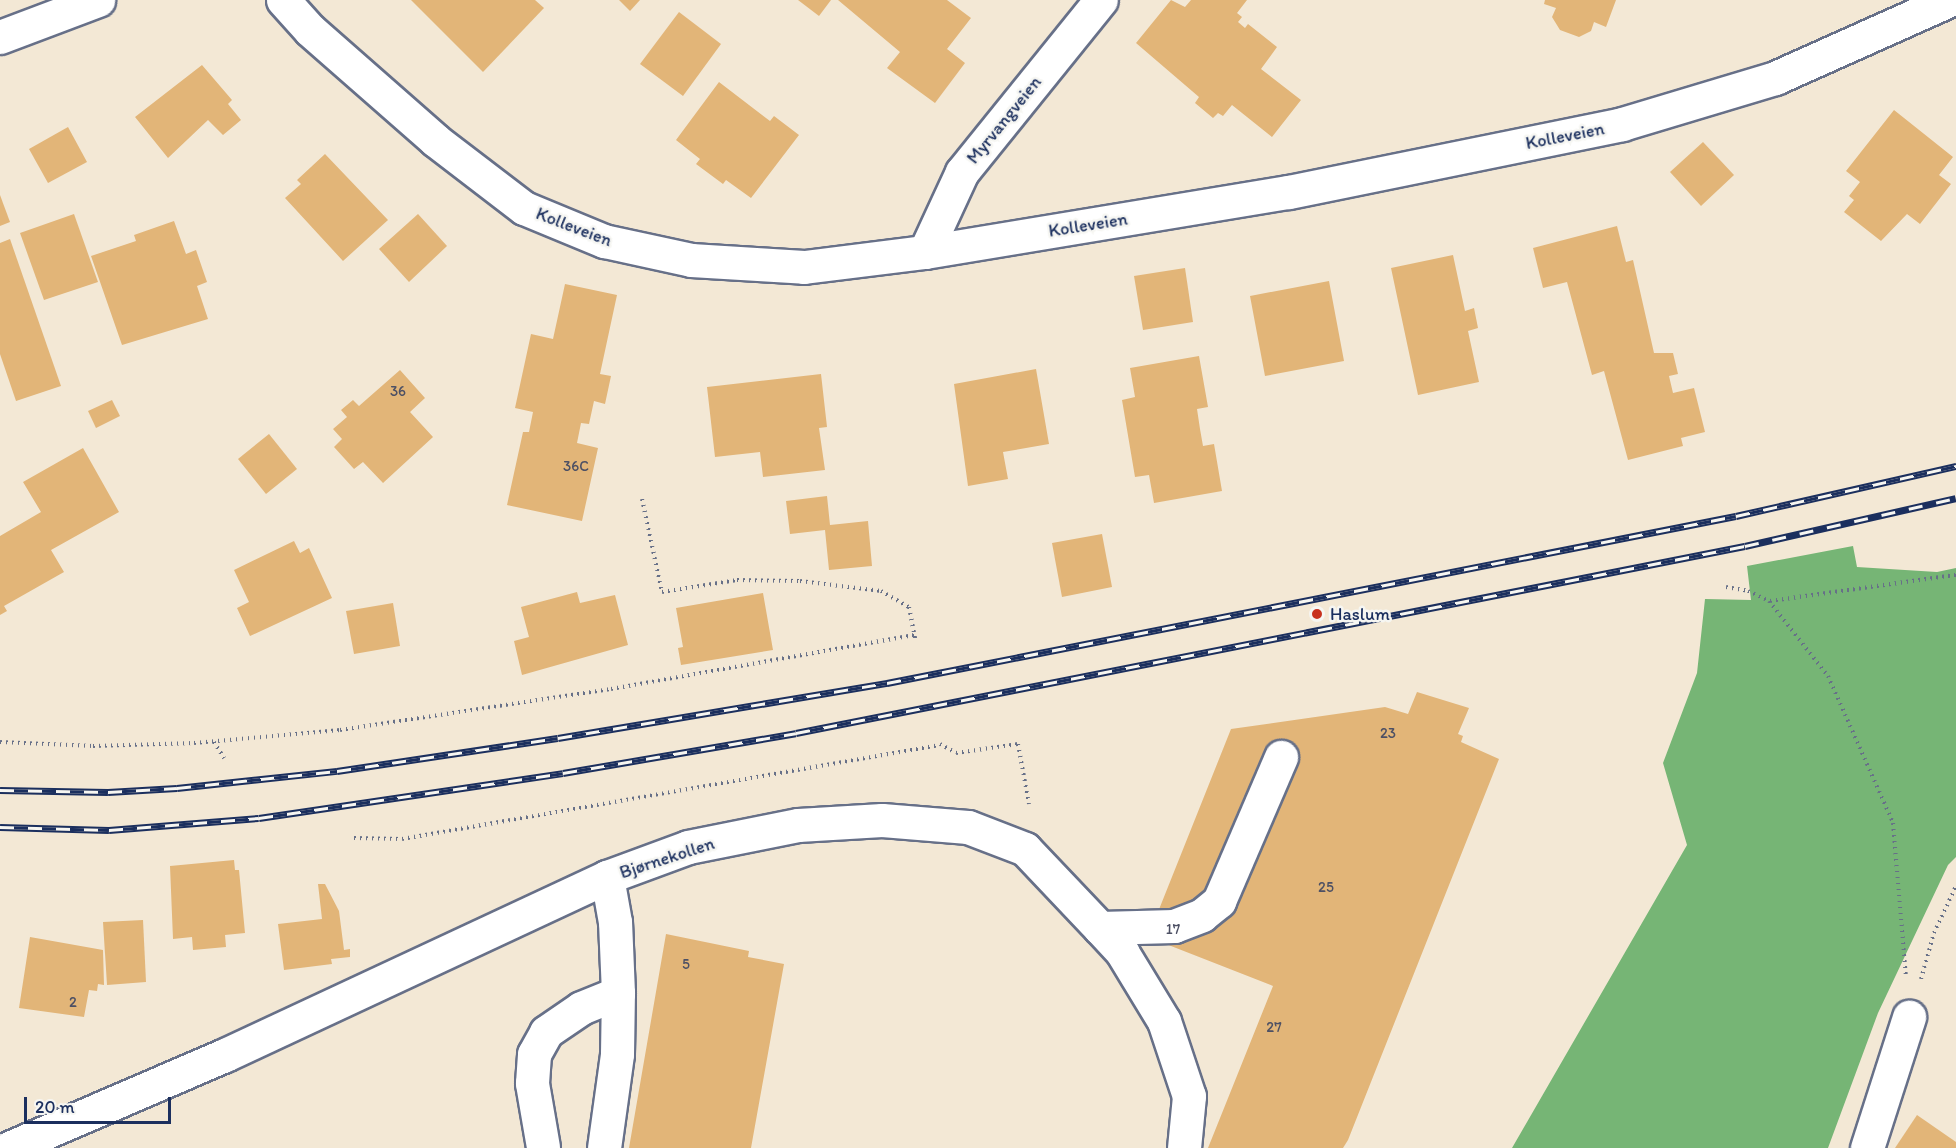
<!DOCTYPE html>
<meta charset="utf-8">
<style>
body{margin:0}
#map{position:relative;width:1956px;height:1148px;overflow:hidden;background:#f3e8d5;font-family:Itim,sans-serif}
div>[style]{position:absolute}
.forest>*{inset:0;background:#76b575}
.building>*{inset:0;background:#e2b578}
.path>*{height:4px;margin-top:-2px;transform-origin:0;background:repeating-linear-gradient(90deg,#677088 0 1.5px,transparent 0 6px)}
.roads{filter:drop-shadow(2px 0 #677088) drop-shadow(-2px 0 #677088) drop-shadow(0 2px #677088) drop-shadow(0 -2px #677088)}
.minor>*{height:33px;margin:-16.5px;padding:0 16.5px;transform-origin:16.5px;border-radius:16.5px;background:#fff}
.rail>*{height:7px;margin-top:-3.5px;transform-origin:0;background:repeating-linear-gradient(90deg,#f6f6f2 0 14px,#1b2f5e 0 28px);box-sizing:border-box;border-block:2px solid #1b2f5e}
.dots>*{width:16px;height:16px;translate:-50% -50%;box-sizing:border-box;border:3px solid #f6f6f2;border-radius:50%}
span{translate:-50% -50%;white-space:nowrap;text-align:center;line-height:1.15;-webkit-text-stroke:5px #f6f6f2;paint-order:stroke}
.number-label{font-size:15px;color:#4d5064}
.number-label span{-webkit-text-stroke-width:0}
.street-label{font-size:18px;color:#1b2f5e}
.poi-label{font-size:18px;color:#1b2f5e}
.left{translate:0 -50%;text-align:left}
.scale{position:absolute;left:24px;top:1097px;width:147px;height:27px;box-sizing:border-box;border:3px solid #1b2f5e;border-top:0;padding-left:8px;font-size:18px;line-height:21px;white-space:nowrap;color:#1b2f5e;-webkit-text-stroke:4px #f6f6f2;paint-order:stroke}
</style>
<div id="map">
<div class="forest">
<div style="clip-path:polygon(1853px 546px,1857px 567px,1937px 572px,1956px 568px,1956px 857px,1948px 865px,1878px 1013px,1828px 1148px,1512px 1148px,1687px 845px,1663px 763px,1697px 673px,1705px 599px,1751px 600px,1747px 566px)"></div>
</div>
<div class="building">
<div style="clip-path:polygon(411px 0,535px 0,544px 8px,483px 72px)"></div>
<div style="clip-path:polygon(619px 0,640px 0,630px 11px)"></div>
<div style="clip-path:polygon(798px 0,831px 0,819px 16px)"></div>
<div style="clip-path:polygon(838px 0,947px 0,971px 18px,947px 49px,965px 63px,935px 103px,887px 68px,900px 52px)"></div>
<div style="clip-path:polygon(1171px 0,1185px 7px,1191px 0,1247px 0,1237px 13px,1242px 17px,1238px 22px,1245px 28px,1248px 24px,1277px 47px,1261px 69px,1301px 100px,1272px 137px,1232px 105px,1223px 116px,1218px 113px,1213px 118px,1195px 103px,1199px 97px,1136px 43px)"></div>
<div style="clip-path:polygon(1545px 0,1616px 0,1606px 27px,1594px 22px,1591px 31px,1579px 37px,1560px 30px,1552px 17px,1556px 8px,1544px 4px)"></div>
<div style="clip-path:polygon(679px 12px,721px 44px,683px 96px,640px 64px)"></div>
<div style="clip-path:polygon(202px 65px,232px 100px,228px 104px,241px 120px,223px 135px,208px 120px,168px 158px,135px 117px)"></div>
<div style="clip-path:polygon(719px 82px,770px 121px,774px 116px,799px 135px,751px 198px,726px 180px,723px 184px,696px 164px,700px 159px,676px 140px)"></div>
<div style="clip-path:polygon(1894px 110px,1953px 157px,1939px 175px,1951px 184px,1920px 224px,1907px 214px,1881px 241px,1844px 212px,1854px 200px,1849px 196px,1860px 182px,1846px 171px)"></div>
<div style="clip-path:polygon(68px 127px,87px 162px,48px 183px,29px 149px)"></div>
<div style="clip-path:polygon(1703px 142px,1734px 175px,1701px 206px,1670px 172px)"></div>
<div style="clip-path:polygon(325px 154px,388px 220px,343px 261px,285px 198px,301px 184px,297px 180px)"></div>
<div style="clip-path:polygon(0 195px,10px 222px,0 226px)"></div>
<div style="clip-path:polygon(74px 214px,98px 282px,44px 300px,20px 233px)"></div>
<div style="clip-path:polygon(418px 214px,447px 246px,409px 282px,379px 249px)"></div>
<div style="clip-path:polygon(174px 221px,186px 254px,196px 250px,207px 282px,197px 286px,208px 319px,122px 345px,91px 256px,136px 241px,134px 235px)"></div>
<div style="clip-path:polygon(1617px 226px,1626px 262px,1633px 260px,1654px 353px,1673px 353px,1678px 374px,1669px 376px,1673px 393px,1694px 388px,1705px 432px,1681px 438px,1683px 446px,1628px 460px,1604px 371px,1592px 375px,1567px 282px,1543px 288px,1533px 248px)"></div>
<div style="clip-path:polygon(10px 239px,61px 386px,16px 401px,0 354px,0 243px)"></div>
<div style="clip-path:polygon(1453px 255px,1465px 311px,1474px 308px,1478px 328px,1468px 331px,1479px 382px,1418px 395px,1391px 268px)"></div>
<div style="clip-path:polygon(1185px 268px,1193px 322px,1143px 330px,1134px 276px)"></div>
<div style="clip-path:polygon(1329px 281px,1344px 361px,1265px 376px,1250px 296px)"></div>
<div style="clip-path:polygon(565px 284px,617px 295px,600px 374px,611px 376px,605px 404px,594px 401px,589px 424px,581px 423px,577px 443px,598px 448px,582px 521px,507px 505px,523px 432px,529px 432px,533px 412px,515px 408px,531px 334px,553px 339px)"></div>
<div style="clip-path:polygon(1199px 356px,1208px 407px,1197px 409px,1200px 429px,1203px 446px,1214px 444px,1222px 491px,1154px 503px,1149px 475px,1135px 477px,1122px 400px,1135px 397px,1130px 368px)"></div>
<div style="clip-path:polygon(1036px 369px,1049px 444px,1003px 452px,1008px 479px,968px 486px,954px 384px)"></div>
<div style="clip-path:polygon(400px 370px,425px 398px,410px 412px,433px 437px,383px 483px,363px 462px,354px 469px,334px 447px,342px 439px,333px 429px,347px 417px,341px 410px,353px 400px,359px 406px)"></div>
<div style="clip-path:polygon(821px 374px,827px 427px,819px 428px,825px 470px,763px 477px,760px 452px,715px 457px,707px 387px)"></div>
<div style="clip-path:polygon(112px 400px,120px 416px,96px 428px,88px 411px)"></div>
<div style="clip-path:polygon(269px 434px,297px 469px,266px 494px,238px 459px)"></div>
<div style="clip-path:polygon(83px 448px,119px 512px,51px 550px,64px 572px,4px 606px,7px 611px,0 615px,0 536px,41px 512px,23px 482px)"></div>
<div style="clip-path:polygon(827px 496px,830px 525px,868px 521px,872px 566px,829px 570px,825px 530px,790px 534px,786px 501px)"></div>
<div style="clip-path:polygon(1102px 534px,1112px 587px,1062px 597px,1052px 543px)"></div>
<div style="clip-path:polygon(294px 541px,300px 553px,309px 548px,332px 598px,250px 636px,237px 608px,249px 602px,234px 570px)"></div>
<div style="clip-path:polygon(577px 592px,580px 603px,615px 595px,628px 645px,522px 675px,514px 641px,529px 637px,521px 607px)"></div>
<div style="clip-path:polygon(763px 593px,773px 650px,681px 665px,678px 648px,683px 647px,676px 608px)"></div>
<div style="clip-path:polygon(393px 603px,400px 646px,354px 654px,346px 611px)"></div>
<div style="clip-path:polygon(1417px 692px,1469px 708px,1458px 734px,1463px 736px,1461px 742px,1499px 759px,1348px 1140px,1343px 1148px,1208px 1148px,1273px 986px,1148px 937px,1231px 729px,1385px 707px,1408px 714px)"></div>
<div style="clip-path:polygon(234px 860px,235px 870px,239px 870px,245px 933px,225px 935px,226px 947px,193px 950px,192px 937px,173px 939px,170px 866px)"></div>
<div style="clip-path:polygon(318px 884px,325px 884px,339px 911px,344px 950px,350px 949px,350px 957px,331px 959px,332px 964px,284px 970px,278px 924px,322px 919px)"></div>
<div style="clip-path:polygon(143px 920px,146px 982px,107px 985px,103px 922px)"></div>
<div style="clip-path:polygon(666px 934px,749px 951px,748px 957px,784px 964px,751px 1148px,629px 1148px)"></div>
<div style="clip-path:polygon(30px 937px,103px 950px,104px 985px,98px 984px,97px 991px,89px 990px,84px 1017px,19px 1008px)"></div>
<div style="clip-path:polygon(1917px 1115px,1956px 1142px,1956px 1148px,1895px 1148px)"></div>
</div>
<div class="path">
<div style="left:642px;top:499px;width:95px;rotate:77.9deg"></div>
<div style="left:662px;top:592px;width:76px;rotate:-9.1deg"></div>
<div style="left:737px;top:580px;width:63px;rotate:0.9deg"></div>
<div style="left:800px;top:581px;width:82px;rotate:7deg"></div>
<div style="left:881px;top:591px;width:32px;rotate:30deg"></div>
<div style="left:909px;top:607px;width:32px;rotate:79deg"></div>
<div style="left:1726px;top:587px;width:22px;rotate:10deg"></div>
<div style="left:1748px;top:591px;width:23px;rotate:25deg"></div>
<div style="left:1769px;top:601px;width:95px;rotate:51.8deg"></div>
<div style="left:1828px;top:676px;width:161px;rotate:66.1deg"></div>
<div style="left:1893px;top:823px;width:155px;rotate:85.2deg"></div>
<div style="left:1770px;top:601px;width:188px;rotate:-8deg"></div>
<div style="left:0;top:742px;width:93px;rotate:2.5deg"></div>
<div style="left:93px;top:746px;width:101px;rotate:-1.7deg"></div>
<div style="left:194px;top:743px;width:147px;rotate:-5.1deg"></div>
<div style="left:340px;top:730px;width:274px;rotate:-8.6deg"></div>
<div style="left:611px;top:689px;width:308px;rotate:-10.1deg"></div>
<div style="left:214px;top:742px;width:19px;rotate:58deg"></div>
<div style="left:940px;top:744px;width:18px;rotate:29deg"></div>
<div style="left:956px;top:753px;width:63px;rotate:-8.3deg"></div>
<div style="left:1018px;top:744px;width:61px;rotate:79.6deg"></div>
<div style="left:354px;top:838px;width:48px;rotate:1.2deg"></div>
<div style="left:402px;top:839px;width:546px;rotate:-9.91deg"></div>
<div style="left:1921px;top:979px;width:48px;rotate:-74.2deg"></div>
<div style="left:1934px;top:933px;width:52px;rotate:-64.9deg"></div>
</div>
<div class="roads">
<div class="minor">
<div style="left:283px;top:0;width:40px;rotate:48deg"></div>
<div style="left:310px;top:30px;width:167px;rotate:41.3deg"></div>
<div style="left:435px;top:140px;width:112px;rotate:37.4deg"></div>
<div style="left:524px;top:208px;width:87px;rotate:22.4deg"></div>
<div style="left:604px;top:241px;width:89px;rotate:12.3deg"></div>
<div style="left:691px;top:260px;width:113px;rotate:3.5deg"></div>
<div style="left:804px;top:267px;width:122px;rotate:-7.1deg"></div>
<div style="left:925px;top:252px;width:369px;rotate:-9.4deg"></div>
<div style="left:1289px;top:192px;width:340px;rotate:-11.5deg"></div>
<div style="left:1622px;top:124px;width:160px;rotate:-16.7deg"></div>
<div style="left:1775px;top:78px;width:191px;rotate:-24.1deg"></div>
<div style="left:0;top:37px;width:105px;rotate:-20.7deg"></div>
<div style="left:925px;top:252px;width:88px;rotate:-65.2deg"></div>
<div style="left:962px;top:172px;width:221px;rotate:-51.1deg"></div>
<div style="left:1100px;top:928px;width:74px;rotate:-1.5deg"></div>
<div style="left:1174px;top:926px;width:30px;rotate:-21deg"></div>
<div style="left:1202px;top:915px;width:22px;rotate:-39deg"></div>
<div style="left:1219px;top:901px;width:157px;rotate:-66.7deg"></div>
<div style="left:543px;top:1147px;width:65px;rotate:-99.8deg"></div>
<div style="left:532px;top:1083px;width:29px;rotate:-86deg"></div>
<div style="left:534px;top:1054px;width:25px;rotate:-61deg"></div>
<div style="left:546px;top:1032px;width:42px;rotate:-34.4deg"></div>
<div style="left:581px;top:1008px;width:40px;rotate:-22deg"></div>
<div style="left:9px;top:1148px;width:235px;rotate:-23.3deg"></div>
<div style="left:225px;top:1055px;width:421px;rotate:-25deg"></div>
<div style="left:607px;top:877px;width:86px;rotate:-20.3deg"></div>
<div style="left:688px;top:847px;width:112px;rotate:-11.3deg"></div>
<div style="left:798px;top:825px;width:84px;rotate:-3.4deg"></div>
<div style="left:882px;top:820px;width:86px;rotate:4.7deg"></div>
<div style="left:968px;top:827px;width:61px;rotate:21.1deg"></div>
<div style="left:1025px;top:849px;width:109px;rotate:46.5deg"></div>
<div style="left:1100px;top:928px;width:33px;rotate:47deg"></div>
<div style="left:1122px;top:952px;width:81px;rotate:58.7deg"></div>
<div style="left:1164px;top:1021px;width:79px;rotate:71.6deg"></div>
<div style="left:1189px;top:1096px;width:52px;rotate:95.5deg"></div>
<div style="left:604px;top:1148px;width:95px;rotate:-82.1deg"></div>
<div style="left:617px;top:1054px;width:61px;rotate:-89.1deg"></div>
<div style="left:618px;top:993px;width:71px;rotate:-92.4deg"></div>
<div style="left:615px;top:922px;width:46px;rotate:-100.1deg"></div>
<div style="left:1867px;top:1148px;width:138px;rotate:-72.2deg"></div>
</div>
</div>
<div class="rail">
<div style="left:0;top:790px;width:108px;rotate:1.1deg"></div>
<div style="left:108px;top:792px;width:69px;rotate:-3.3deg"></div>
<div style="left:177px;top:788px;width:161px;rotate:-6.1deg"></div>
<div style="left:337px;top:771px;width:223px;rotate:-8.5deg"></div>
<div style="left:558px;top:738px;width:334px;rotate:-9.5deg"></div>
<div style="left:887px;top:683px;width:865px;rotate:-11.13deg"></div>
<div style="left:1736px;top:516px;width:226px;rotate:-12.8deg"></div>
<div style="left:0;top:827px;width:109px;rotate:1.6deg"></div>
<div style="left:109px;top:830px;width:150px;rotate:-4.6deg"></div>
<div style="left:259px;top:818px;width:307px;rotate:-8.4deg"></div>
<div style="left:563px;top:773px;width:236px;rotate:-9.7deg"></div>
<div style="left:796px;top:733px;width:967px;rotate:-11.15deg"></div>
<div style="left:1745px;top:546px;width:216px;rotate:-12.8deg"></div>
</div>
<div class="dots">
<div style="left:1317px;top:614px;background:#c8321e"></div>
</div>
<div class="number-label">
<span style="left:398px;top:392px">36</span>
<span style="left:576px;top:467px">36C</span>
<span style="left:1388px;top:734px">23</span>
<span style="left:1326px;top:888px">25</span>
<span style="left:1173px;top:930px">17</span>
<span style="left:686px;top:965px">5</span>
<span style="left:73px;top:1003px">2</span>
<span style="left:1274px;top:1028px">27</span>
</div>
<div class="street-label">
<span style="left:1004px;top:120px;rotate:-51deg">Myrvangveien</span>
<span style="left:1565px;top:136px;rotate:-11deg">Kolleveien</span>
<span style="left:1088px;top:225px;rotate:-9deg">Kolleveien</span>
<span style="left:574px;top:227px;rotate:21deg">Kolleveien</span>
<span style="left:667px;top:858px;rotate:-18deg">Bjørnekollen</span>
</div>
<div class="poi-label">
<span class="left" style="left:1330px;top:614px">Haslum</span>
</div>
<div class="scale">20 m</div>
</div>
